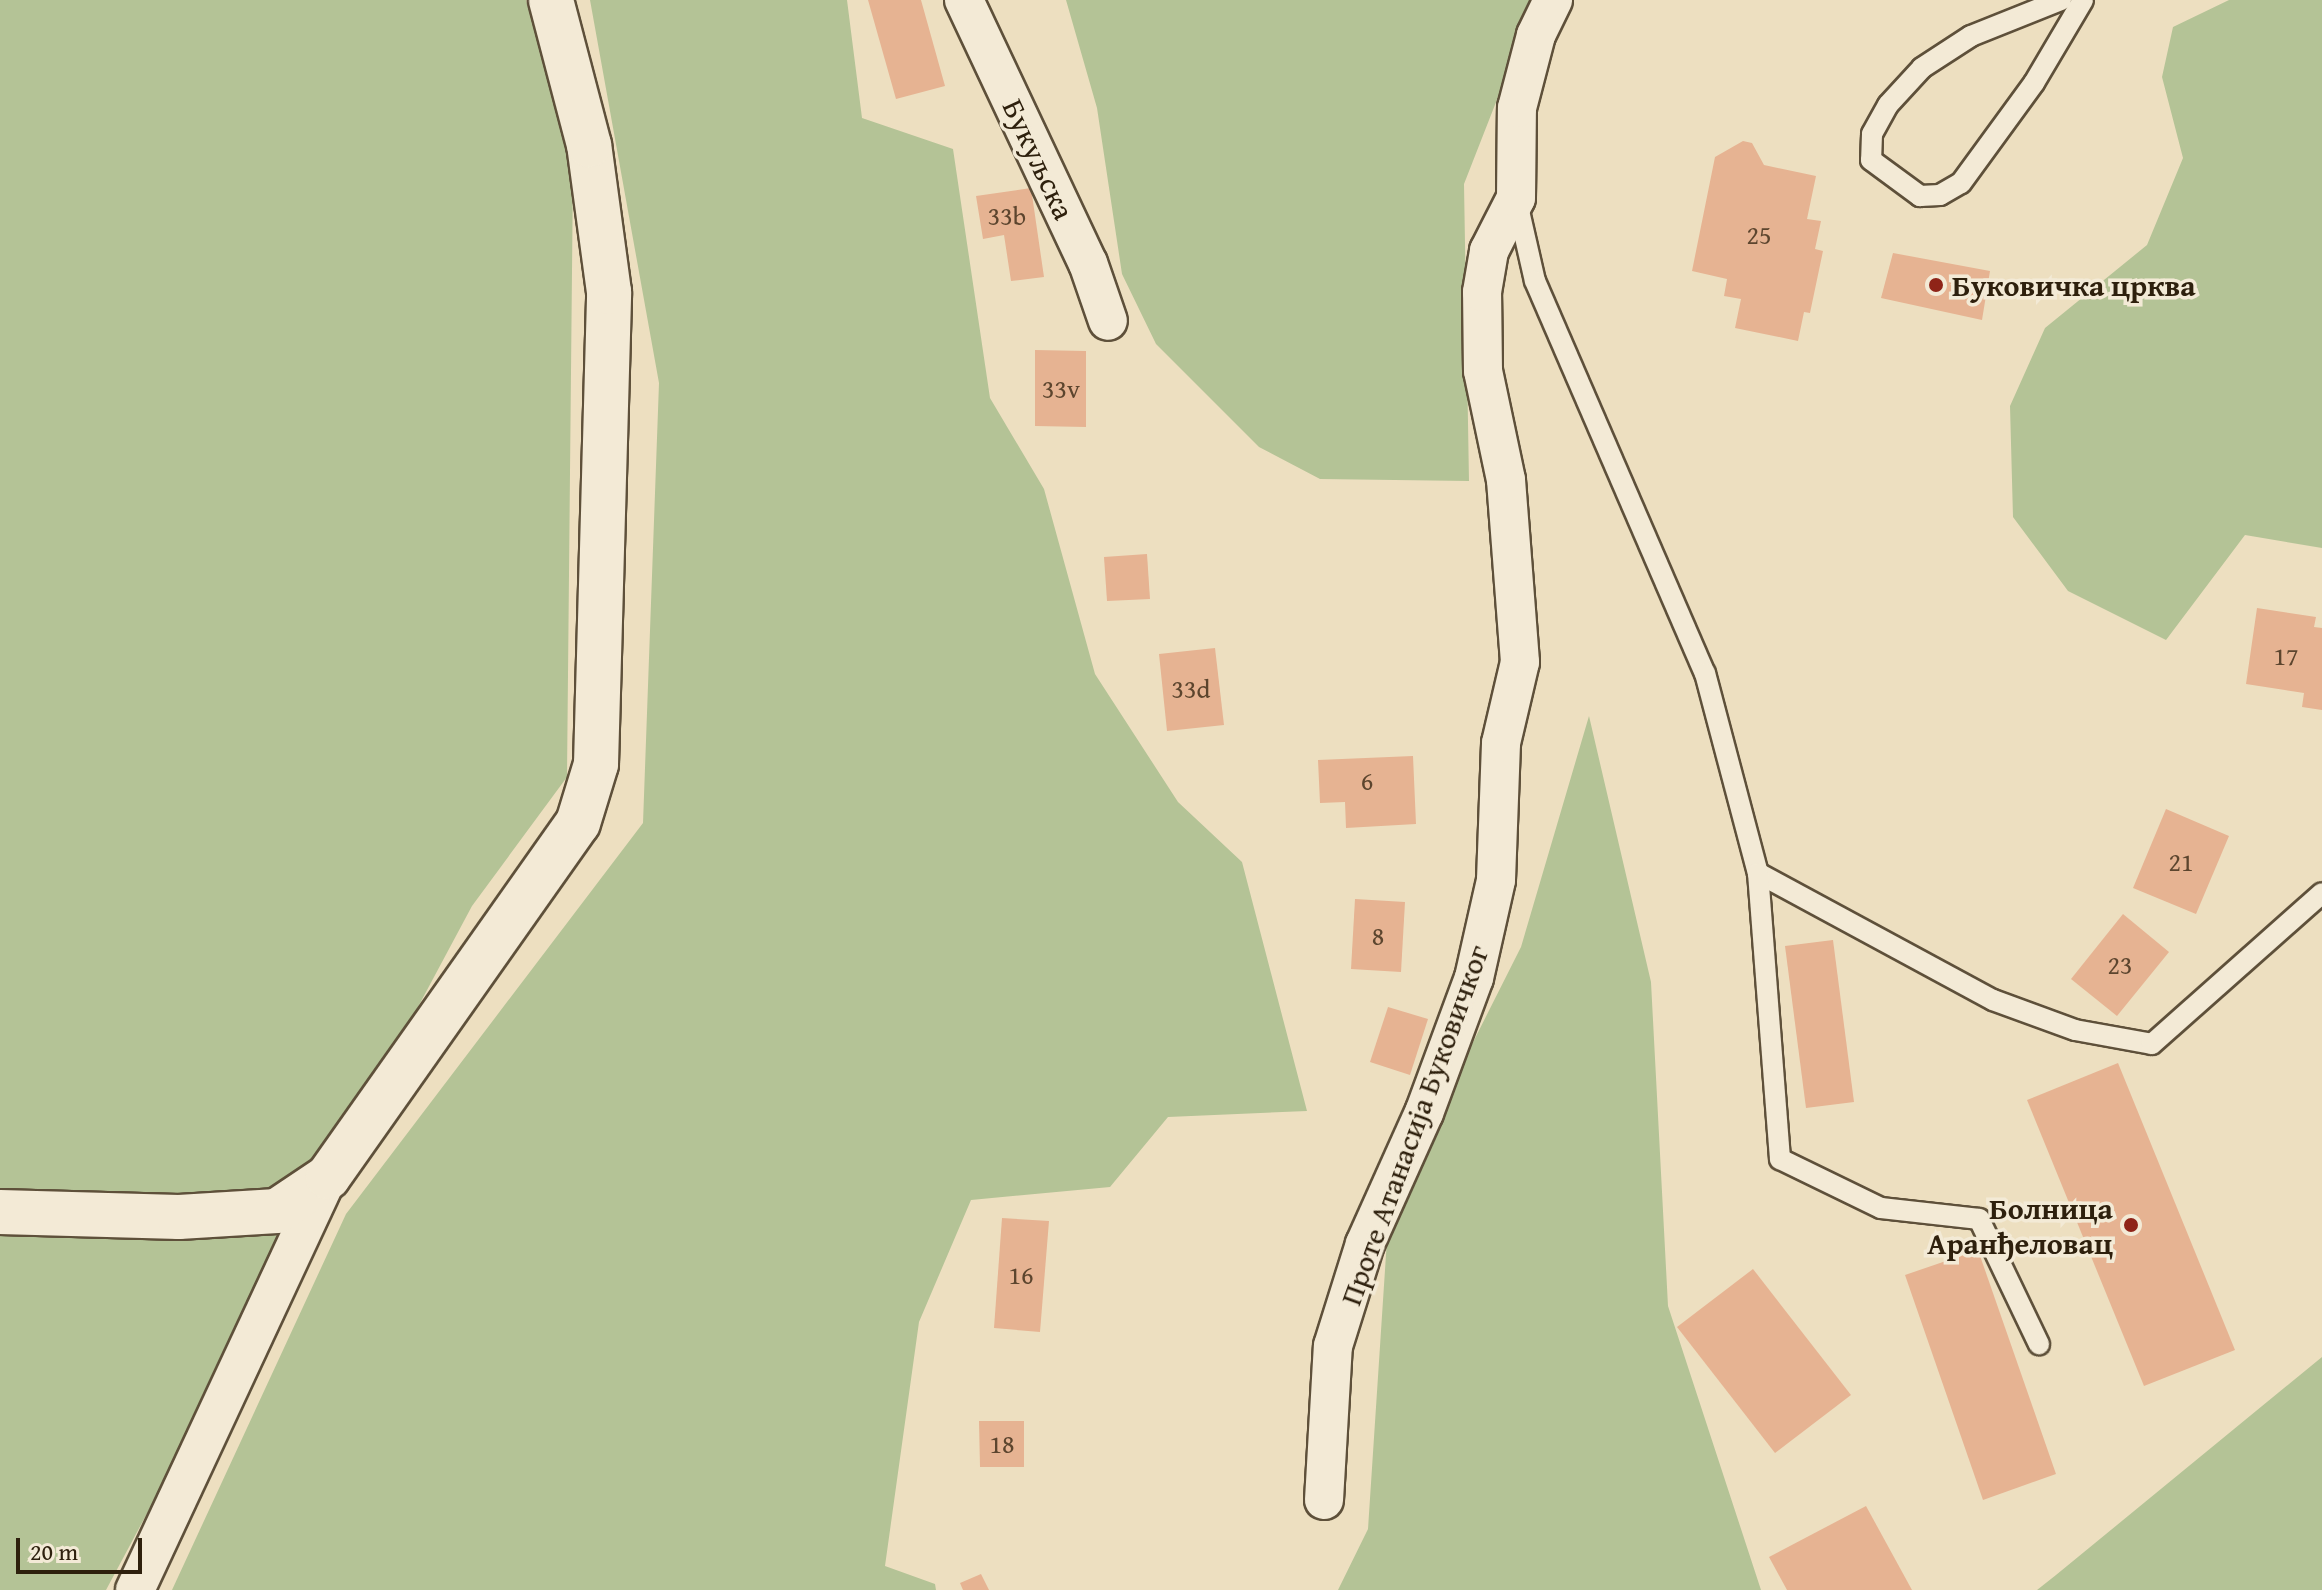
<!DOCTYPE html>
<meta charset="utf-8">
<style>
body{margin:0}
#map{position:relative;width:2322px;height:1590px;overflow:hidden;background:#eddfc0;font-family:"Gentium Book Plus",serif}
div>[style]{position:absolute}
.green>*{inset:0;background:#b4c396}
.building>*{inset:0;background:#e6b392}
.roads{filter:drop-shadow(2px 0 #5e503a) drop-shadow(-2px 0 #5e503a) drop-shadow(0 2px #5e503a) drop-shadow(0 -2px #5e503a)}
.lane>*{height:20px;margin:-10px;padding:0 10px;transform-origin:10px;border-radius:10px;background:#f3ead6}
.street>*{height:38px;margin:-19px;padding:0 19px;transform-origin:19px;border-radius:19px;background:#f3ead6}
.secondary>*{height:44px;margin:-22px;padding:0 22px;transform-origin:22px;border-radius:22px;background:#f3ead6}
.dots>*{width:22px;height:22px;translate:-50% -50%;box-sizing:border-box;border:4px solid #f3ead6;border-radius:50%}
span{translate:-50% -50%;white-space:nowrap;text-align:center;line-height:1.15;-webkit-text-stroke:7px #f3ead6;paint-order:stroke}
.number-label{font-size:26px;color:#5c452e}
.number-label span{-webkit-text-stroke-width:0}
.street-label{font-size:30px;color:#2e200d}
.poi-label{font-size:30px;color:#2e200d;font-weight:700}
.left{translate:0 -50%;text-align:left}
.right{translate:-100% -50%;text-align:right}
.scale{position:absolute;left:16px;top:1538px;width:126px;height:36px;box-sizing:border-box;border:4px solid #2e200d;border-top:0;padding-left:10px;font-size:24px;line-height:28px;white-space:nowrap;color:#2e200d;-webkit-text-stroke:6px #f3ead6;paint-order:stroke}
</style>
<div id="map">
<div class="green">
<div style="clip-path:polygon(0 0,526px 0,573px 171px,567px 777px,472px 906px,106px 1590px,0 1590px)"></div>
<div style="clip-path:polygon(590px 0,847px 0,862px 118px,953px 149px,990px 398px,1044px 489px,1095px 674px,1178px 802px,1242px 862px,1307px 1111px,1168px 1117px,1110px 1187px,971px 1200px,919px 1322px,885px 1566px,935px 1584px,936px 1590px,172px 1590px,346px 1214px,643px 823px,659px 383px)"></div>
<div style="clip-path:polygon(1066px 0,1536px 0,1464px 184px,1469px 481px,1320px 479px,1259px 447px,1156px 344px,1122px 274px,1097px 108px)"></div>
<div style="clip-path:polygon(2229px 0,2322px 0,2322px 548px,2245px 535px,2166px 640px,2068px 591px,2013px 517px,2010px 406px,2045px 328px,2147px 245px,2183px 158px,2162px 77px,2173px 27px)"></div>
<div style="clip-path:polygon(1589px 716px,1651px 982px,1668px 1306px,1761px 1590px,1338px 1590px,1368px 1529px,1389px 1209px,1521px 947px)"></div>
<div style="clip-path:polygon(2322px 1357px,2322px 1590px,2037px 1590px,2056px 1575px)"></div>
</div>
<div class="building">
<div style="clip-path:polygon(868px 0,921px 0,945px 86px,896px 99px)"></div>
<div style="clip-path:polygon(1743px 141px,1752px 143px,1764px 165px,1816px 176px,1807px 219px,1821px 221px,1815px 249px,1823px 251px,1810px 313px,1804px 312px,1798px 341px,1735px 328px,1741px 299px,1724px 296px,1727px 279px,1692px 271px,1715px 157px)"></div>
<div style="clip-path:polygon(1031px 188px,1044px 277px,1011px 281px,1004px 235px,983px 239px,976px 196px)"></div>
<div style="clip-path:polygon(1893px 253px,1990px 271px,1982px 320px,1881px 298px)"></div>
<div style="clip-path:polygon(1035px 350px,1086px 351px,1086px 427px,1035px 426px)"></div>
<div style="clip-path:polygon(1147px 554px,1150px 599px,1107px 601px,1104px 557px)"></div>
<div style="clip-path:polygon(2257px 608px,2316px 617px,2314px 627px,2322px 628px,2322px 710px,2302px 707px,2304px 693px,2246px 684px)"></div>
<div style="clip-path:polygon(1215px 648px,1224px 725px,1167px 731px,1159px 654px)"></div>
<div style="clip-path:polygon(1413px 756px,1416px 824px,1346px 828px,1345px 802px,1320px 803px,1318px 760px)"></div>
<div style="clip-path:polygon(2166px 809px,2229px 836px,2196px 914px,2133px 888px)"></div>
<div style="clip-path:polygon(1355px 899px,1405px 902px,1401px 972px,1351px 969px)"></div>
<div style="clip-path:polygon(2123px 914px,2169px 952px,2117px 1016px,2071px 979px)"></div>
<div style="clip-path:polygon(1833px 940px,1854px 1102px,1806px 1108px,1785px 946px)"></div>
<div style="clip-path:polygon(1388px 1007px,1428px 1019px,1410px 1075px,1370px 1062px)"></div>
<div style="clip-path:polygon(2118px 1063px,2235px 1350px,2144px 1386px,2027px 1100px)"></div>
<div style="clip-path:polygon(1002px 1218px,1049px 1221px,1040px 1332px,994px 1328px)"></div>
<div style="clip-path:polygon(1978px 1250px,2056px 1474px,1983px 1500px,1905px 1275px)"></div>
<div style="clip-path:polygon(1753px 1269px,1851px 1395px,1775px 1453px,1677px 1327px)"></div>
<div style="clip-path:polygon(979px 1421px,1024px 1421px,1024px 1467px,980px 1467px)"></div>
<div style="clip-path:polygon(1866px 1506px,1912px 1590px,1787px 1590px,1769px 1557px)"></div>
<div style="clip-path:polygon(981px 1574px,989px 1590px,963px 1590px,960px 1583px)"></div>
</div>
<div class="roads">
<div class="lane">
<div style="left:2061px;top:0;width:97px;rotate:158.2deg"></div>
<div style="left:1971px;top:36px;width:59px;rotate:146.9deg"></div>
<div style="left:1922px;top:68px;width:50px;rotate:132.6deg"></div>
<div style="left:1888px;top:105px;width:33px;rotate:119deg"></div>
<div style="left:1872px;top:134px;width:26px;rotate:92deg"></div>
<div style="left:1871px;top:160px;width:61px;rotate:36.3deg"></div>
<div style="left:1920px;top:196px;width:20px;rotate:-3deg"></div>
<div style="left:1940px;top:195px;width:24px;rotate:-30deg"></div>
<div style="left:1961px;top:183px;width:124px;rotate:-53.9deg"></div>
<div style="left:2034px;top:83px;width:96px;rotate:-59.4deg"></div>
<div style="left:1517px;top:202px;width:81px;rotate:77.2deg"></div>
<div style="left:1535px;top:281px;width:427px;rotate:66.6deg"></div>
<div style="left:1705px;top:673px;width:207px;rotate:75.2deg"></div>
<div style="left:1758px;top:873px;width:267px;rotate:28.4deg"></div>
<div style="left:1993px;top:1000px;width:87px;rotate:20.1deg"></div>
<div style="left:2075px;top:1030px;width:78px;rotate:10.3deg"></div>
<div style="left:2152px;top:1044px;width:227px;rotate:-41.6deg"></div>
<div style="left:1758px;top:873px;width:287px;rotate:85.6deg"></div>
<div style="left:1780px;top:1159px;width:112px;rotate:25.9deg"></div>
<div style="left:1881px;top:1208px;width:99px;rotate:6.4deg"></div>
<div style="left:1979px;top:1219px;width:139px;rotate:64.4deg"></div>
</div>
<div class="street">
<div style="left:964px;top:0;width:291px;rotate:64.8deg"></div>
<div style="left:1088px;top:263px;width:61px;rotate:71deg"></div>
<div style="left:1324px;top:1500px;width:154px;rotate:-86.7deg"></div>
<div style="left:1333px;top:1346px;width:107px;rotate:-72.6deg"></div>
<div style="left:1365px;top:1244px;width:144px;rotate:-65.8deg"></div>
<div style="left:1424px;top:1113px;width:144px;rotate:-69.7deg"></div>
<div style="left:1474px;top:978px;width:100px;rotate:-77.3deg"></div>
<div style="left:1496px;top:880px;width:137px;rotate:-87.9deg"></div>
<div style="left:1501px;top:743px;width:83px;rotate:-76.8deg"></div>
<div style="left:1520px;top:662px;width:183px;rotate:-94.4deg"></div>
<div style="left:1506px;top:480px;width:111px;rotate:-101.9deg"></div>
<div style="left:1483px;top:371px;width:79px;rotate:-90.7deg"></div>
<div style="left:1482px;top:292px;width:42px;rotate:-80.3deg"></div>
<div style="left:1489px;top:251px;width:59px;rotate:-63deg"></div>
<div style="left:1516px;top:198px;width:90px;rotate:-89.4deg"></div>
<div style="left:1517px;top:108px;width:75px;rotate:-75.4deg"></div>
<div style="left:1536px;top:35px;width:39px;rotate:-64deg"></div>
<div style="left:135px;top:1590px;width:456px;rotate:-65deg"></div>
</div>
<div class="secondary">
<div style="left:0;top:1212px;width:179px;rotate:1.6deg"></div>
<div style="left:179px;top:1217px;width:98px;rotate:-3.5deg"></div>
<div style="left:277px;top:1211px;width:61px;rotate:-33.7deg"></div>
<div style="left:328px;top:1177px;width:433px;rotate:-54.8deg"></div>
<div style="left:578px;top:823px;width:62px;rotate:-73deg"></div>
<div style="left:596px;top:764px;width:472px;rotate:-88.4deg"></div>
<div style="left:609px;top:292px;width:148px;rotate:-97.7deg"></div>
<div style="left:589px;top:145px;width:150px;rotate:-104.7deg"></div>
</div>
</div>
<div class="dots">
<div style="left:1936px;top:285px;background:#8f2418"></div>
<div style="left:2131px;top:1225px;background:#8f2418"></div>
</div>
<div class="number-label">
<span style="left:1007px;top:216px">33b</span>
<span style="left:1759px;top:235px">25</span>
<span style="left:1061px;top:389px">33v</span>
<span style="left:2286px;top:656px">17</span>
<span style="left:1191px;top:689px">33d</span>
<span style="left:1367px;top:781px">6</span>
<span style="left:2181px;top:862px">21</span>
<span style="left:1378px;top:936px">8</span>
<span style="left:2120px;top:965px">23</span>
<span style="left:1021px;top:1275px">16</span>
<span style="left:1002px;top:1444px">18</span>
</div>
<div class="street-label">
<span style="left:1039px;top:159px;rotate:65deg">Букуљска</span>
<span style="left:1414px;top:1125px;rotate:-70deg">Проте Атанасија Буковичког</span>
</div>
<div class="poi-label">
<span class="left" style="left:1952px;top:285px">Буковичка црква</span>
<span class="right" style="left:2113px;top:1225px">Болница<br>Аранђеловац</span>
</div>
<div class="scale">20 m</div>
</div>
